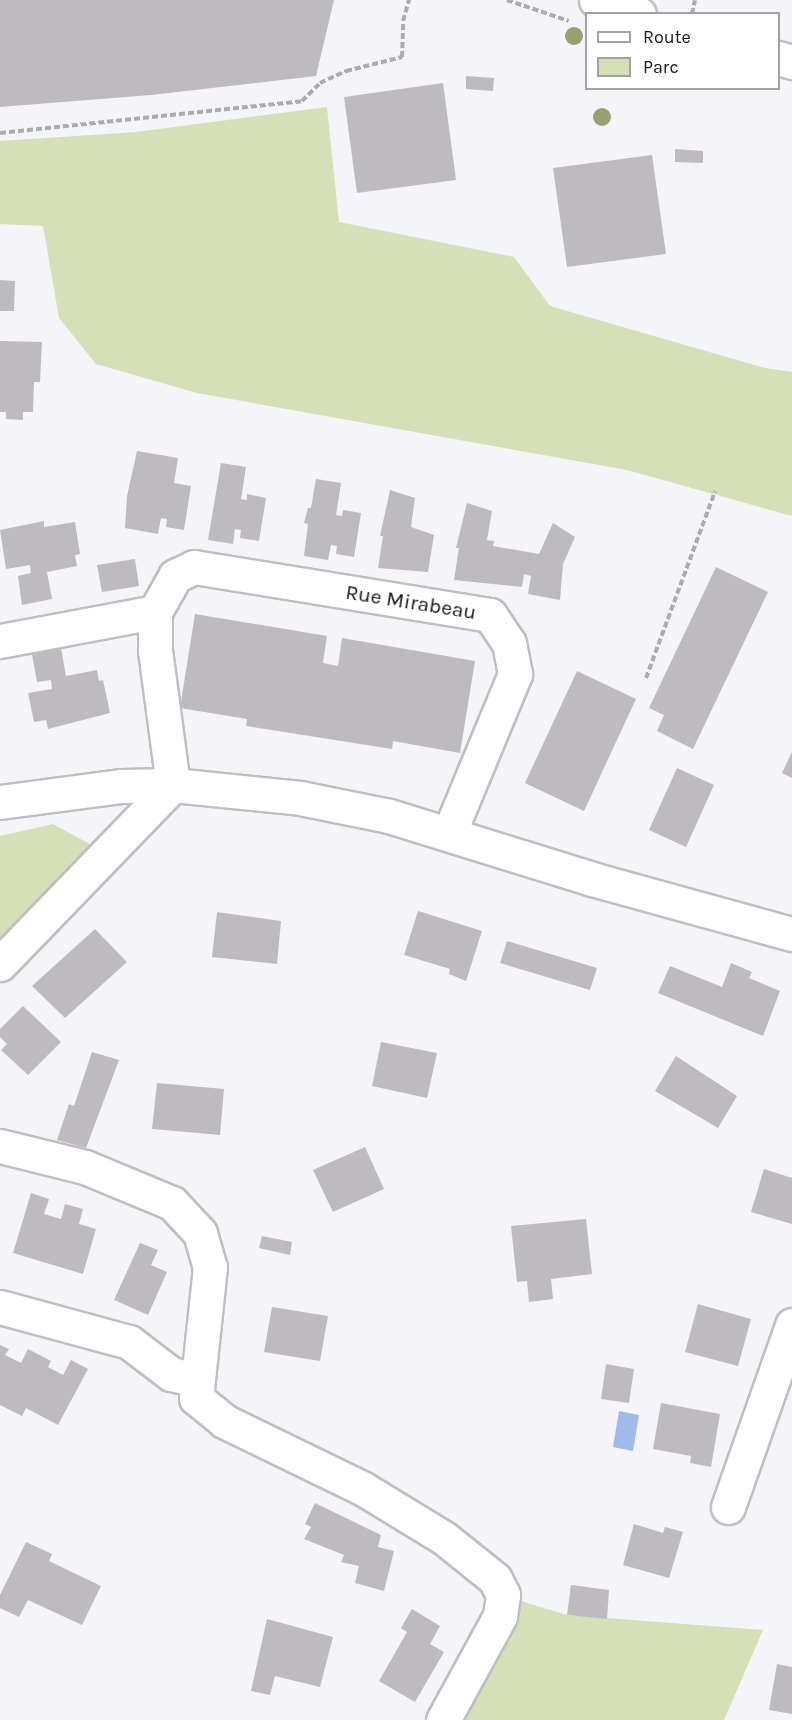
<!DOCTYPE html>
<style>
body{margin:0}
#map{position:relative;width:792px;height:1720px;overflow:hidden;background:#f5f4f9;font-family:Karla,sans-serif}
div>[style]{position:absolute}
.green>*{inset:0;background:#d6e0b8}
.water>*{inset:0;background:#a0bbeb}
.building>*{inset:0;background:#bdbbbf}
.path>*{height:4px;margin-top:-2px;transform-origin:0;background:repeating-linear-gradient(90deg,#acabaf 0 6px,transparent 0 9px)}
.roads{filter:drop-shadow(2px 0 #bfbec2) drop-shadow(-2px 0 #bfbec2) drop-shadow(0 2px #bfbec2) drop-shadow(0 -2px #bfbec2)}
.minor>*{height:33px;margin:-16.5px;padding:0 16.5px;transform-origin:16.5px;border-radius:16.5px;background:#fff}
.trees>*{width:18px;height:18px;margin:-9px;border-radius:50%;background:#99a071}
span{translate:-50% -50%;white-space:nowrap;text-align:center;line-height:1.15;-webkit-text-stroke:5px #fff;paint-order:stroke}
.street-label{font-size:21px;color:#171618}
.legend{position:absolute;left:585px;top:12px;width:195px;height:78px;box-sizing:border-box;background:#fff;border:2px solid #a2a2a3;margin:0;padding:8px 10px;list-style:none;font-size:18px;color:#171618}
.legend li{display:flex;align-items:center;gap:12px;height:30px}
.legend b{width:30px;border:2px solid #a2a2a3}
</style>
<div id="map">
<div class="green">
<div style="clip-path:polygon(327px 107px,339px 222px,514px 257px,550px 306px,765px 368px,792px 372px,792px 516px,627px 470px,197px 393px,96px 364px,59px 318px,43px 226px,0 224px,0 141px,136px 132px)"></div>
<div style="clip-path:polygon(53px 824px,95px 847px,0 943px,0 836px)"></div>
<div style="clip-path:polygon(514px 1599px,567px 1615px,763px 1630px,724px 1720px,454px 1720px)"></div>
</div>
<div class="water">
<div style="clip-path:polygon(619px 1411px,639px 1415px,633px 1451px,613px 1447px)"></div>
</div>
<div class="building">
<div style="clip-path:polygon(0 0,334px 0,316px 76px,151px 95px,0 107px)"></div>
<div style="clip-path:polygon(466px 76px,494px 78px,493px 91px,466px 89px)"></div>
<div style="clip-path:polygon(443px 83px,456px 180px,357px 193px,344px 97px)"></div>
<div style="clip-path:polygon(675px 149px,703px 151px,703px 163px,675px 162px)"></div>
<div style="clip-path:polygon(652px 155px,666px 254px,567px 267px,553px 168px)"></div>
<div style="clip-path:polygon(0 280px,15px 281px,14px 311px,0 311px)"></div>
<div style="clip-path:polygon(0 341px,42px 342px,40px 382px,34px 382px,33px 412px,23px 412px,23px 420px,6px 419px,6px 412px,0 412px)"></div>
<div style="clip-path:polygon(137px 451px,178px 458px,174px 483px,191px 486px,184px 530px,166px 527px,167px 519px,161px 518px,158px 534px,125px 528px,127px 496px)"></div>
<div style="clip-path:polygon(221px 463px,246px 467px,241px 499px,247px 500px,247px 494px,266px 498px,259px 541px,240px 538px,241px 530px,235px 529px,233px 544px,208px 540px)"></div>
<div style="clip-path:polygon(316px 479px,341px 483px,336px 515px,342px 516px,343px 510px,361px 513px,354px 557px,336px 554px,337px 546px,331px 545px,328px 560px,304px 556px,308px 524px,304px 523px,308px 508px,311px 508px)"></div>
<div style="clip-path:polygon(390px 490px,415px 498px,411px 527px,434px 535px,428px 572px,378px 568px,383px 536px,380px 536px)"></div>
<div style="clip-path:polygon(467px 503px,492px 511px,487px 540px,494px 541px,493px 546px,539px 554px,553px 523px,575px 537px,563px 564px,560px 600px,528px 594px,531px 576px,524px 574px,522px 587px,454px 580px,459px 548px,456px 548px)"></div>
<div style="clip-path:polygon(44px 521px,44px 527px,75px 522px,80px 554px,75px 555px,77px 566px,47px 572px,52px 599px,22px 605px,18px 576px,31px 573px,30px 565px,6px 569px,0 530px)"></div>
<div style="clip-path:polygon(135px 559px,139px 586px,102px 592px,97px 565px)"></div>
<div style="clip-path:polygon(716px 567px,768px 592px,693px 749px,657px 731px,664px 715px,649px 708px)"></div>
<div style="clip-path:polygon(195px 614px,327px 636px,323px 663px,338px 666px,342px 638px,475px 661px,460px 753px,393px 741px,392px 749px,246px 726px,247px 719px,180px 708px)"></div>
<div style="clip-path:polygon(61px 648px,66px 676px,97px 670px,99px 681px,103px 680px,110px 713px,48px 729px,46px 720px,34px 722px,28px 693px,52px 689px,51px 680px,37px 682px,32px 654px)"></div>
<div style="clip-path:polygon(577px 671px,636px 699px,584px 811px,525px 783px)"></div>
<div style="clip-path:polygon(792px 752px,792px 778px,782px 773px)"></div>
<div style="clip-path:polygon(677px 768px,714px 785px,686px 847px,649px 830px)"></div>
<div style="clip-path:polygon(418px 911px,482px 931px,466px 981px,449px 974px,450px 969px,404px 955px)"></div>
<div style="clip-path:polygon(217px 912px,281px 921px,277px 964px,212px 957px)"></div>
<div style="clip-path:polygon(95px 929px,127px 962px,65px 1018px,32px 986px)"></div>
<div style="clip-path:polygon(507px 941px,597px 968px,590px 990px,500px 963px)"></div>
<div style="clip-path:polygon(731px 963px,752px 972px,749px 978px,780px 991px,763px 1036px,658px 993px,670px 966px,722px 987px)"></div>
<div style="clip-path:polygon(23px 1006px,61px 1042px,28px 1075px,1px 1050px,7px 1044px,0 1037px,0 1029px)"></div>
<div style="clip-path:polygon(381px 1042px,437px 1053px,427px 1098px,372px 1086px)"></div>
<div style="clip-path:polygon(92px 1052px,119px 1060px,86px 1148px,57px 1140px,69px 1104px,74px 1106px)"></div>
<div style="clip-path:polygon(676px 1056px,737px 1096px,718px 1128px,655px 1091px)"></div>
<div style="clip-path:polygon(157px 1083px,224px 1089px,220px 1135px,152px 1129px)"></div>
<div style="clip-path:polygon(365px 1147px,384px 1189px,333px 1212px,313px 1170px)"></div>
<div style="clip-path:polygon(764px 1169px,792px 1178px,792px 1224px,751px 1212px)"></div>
<div style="clip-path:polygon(31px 1193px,49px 1199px,44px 1214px,61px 1219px,65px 1204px,83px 1209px,79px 1224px,96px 1229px,83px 1274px,13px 1253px)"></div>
<div style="clip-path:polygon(586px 1219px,592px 1274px,551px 1279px,553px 1299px,529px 1302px,527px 1281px,517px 1282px,511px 1226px)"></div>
<div style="clip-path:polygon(262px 1236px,292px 1242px,290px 1255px,259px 1248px)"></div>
<div style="clip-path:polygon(140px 1243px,158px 1250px,151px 1265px,167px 1272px,148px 1315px,114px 1300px)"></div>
<div style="clip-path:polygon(698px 1304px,751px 1319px,738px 1366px,685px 1352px)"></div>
<div style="clip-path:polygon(272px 1307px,328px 1316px,320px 1361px,264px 1352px)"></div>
<div style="clip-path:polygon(0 1345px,9px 1349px,5px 1355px,21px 1363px,28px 1349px,51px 1361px,48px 1367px,63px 1375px,71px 1360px,88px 1369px,58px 1425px,26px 1408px,22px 1416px,0 1405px)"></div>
<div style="clip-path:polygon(606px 1364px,634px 1369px,629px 1403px,601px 1399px)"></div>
<div style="clip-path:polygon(661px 1403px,720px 1414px,711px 1467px,690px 1463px,691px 1456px,653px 1449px)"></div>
<div style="clip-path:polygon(315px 1503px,381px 1535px,378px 1547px,394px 1551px,384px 1591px,355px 1583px,359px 1566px,341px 1562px,344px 1555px,304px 1539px,311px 1527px,305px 1524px)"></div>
<div style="clip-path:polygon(634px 1524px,663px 1533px,665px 1527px,683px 1532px,669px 1578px,623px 1565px)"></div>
<div style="clip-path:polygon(26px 1542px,52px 1554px,49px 1561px,101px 1586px,82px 1625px,28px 1600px,19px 1617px,0 1608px,0 1595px)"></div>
<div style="clip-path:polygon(571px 1585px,609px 1590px,607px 1619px,567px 1615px)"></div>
<div style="clip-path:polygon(412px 1609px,440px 1626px,430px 1644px,444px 1652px,415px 1702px,379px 1681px,407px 1632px,401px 1628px)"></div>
<div style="clip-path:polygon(267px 1619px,333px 1637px,320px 1687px,275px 1676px,270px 1695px,251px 1691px)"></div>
<div style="clip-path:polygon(777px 1664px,792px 1667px,792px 1714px,769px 1710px)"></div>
</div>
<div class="path">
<div style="left:507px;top:0;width:65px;rotate:18.7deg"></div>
<div style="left:692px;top:14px;width:14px;rotate:-78deg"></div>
<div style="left:0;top:133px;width:304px;rotate:-6deg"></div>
<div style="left:302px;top:101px;width:25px;rotate:-45deg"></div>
<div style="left:320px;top:83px;width:29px;rotate:-25deg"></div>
<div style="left:346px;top:71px;width:58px;rotate:-14deg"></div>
<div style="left:402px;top:57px;width:36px;rotate:-88deg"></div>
<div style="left:403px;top:21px;width:22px;rotate:-74deg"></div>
<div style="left:646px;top:678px;width:199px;rotate:-69.7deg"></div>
</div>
<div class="roads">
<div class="minor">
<div style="left:596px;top:0;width:45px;rotate:18deg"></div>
<div style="left:778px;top:58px;width:15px;rotate:16deg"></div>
<div style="left:0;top:641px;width:158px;rotate:-10.6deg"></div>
<div style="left:173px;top:785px;width:136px;rotate:-97.6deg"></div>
<div style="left:155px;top:650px;width:38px;rotate:-90deg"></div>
<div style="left:155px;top:612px;width:41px;rotate:-60.9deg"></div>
<div style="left:175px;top:576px;width:21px;rotate:-25deg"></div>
<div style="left:194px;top:567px;width:300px;rotate:9.2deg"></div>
<div style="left:490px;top:615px;width:34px;rotate:56deg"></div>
<div style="left:509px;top:643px;width:32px;rotate:79deg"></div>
<div style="left:515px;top:674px;width:172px;rotate:112.5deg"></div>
<div style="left:0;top:802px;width:123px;rotate:-7.5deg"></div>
<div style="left:122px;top:786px;width:51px;rotate:-1.1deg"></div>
<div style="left:173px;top:785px;width:128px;rotate:5.8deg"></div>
<div style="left:300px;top:798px;width:91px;rotate:11.4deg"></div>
<div style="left:389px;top:816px;width:213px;rotate:17.2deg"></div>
<div style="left:592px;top:879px;width:207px;rotate:15.4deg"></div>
<div style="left:0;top:964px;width:249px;rotate:-46deg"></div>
<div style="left:0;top:1146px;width:88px;rotate:13.9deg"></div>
<div style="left:85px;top:1167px;width:94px;rotate:22.5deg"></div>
<div style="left:172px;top:1203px;width:41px;rotate:47deg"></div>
<div style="left:200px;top:1233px;width:35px;rotate:74deg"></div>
<div style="left:210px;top:1267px;width:132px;rotate:96.1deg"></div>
<div style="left:196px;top:1398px;width:36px;rotate:39deg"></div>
<div style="left:224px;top:1421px;width:153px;rotate:25.9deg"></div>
<div style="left:362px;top:1488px;width:96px;rotate:31.4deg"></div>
<div style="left:444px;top:1538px;width:65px;rotate:38.8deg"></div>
<div style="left:495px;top:1579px;width:18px;rotate:63deg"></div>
<div style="left:503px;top:1595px;width:21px;rotate:98deg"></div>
<div style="left:500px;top:1616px;width:119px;rotate:118.7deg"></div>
<div style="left:0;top:1307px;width:134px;rotate:15.2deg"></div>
<div style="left:129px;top:1342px;width:53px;rotate:37.3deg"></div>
<div style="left:171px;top:1374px;width:26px;rotate:13deg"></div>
<div style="left:728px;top:1507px;width:193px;rotate:-70.6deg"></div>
</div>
</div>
<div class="trees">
<div style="left:574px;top:36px"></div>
<div style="left:602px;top:117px"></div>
</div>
<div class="street-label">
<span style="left:411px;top:602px;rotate:9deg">Rue Mirabeau</span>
</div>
<ul class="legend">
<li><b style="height:8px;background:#fff"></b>Route</li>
<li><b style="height:16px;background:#d6e0b8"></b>Parc</li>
</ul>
</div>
